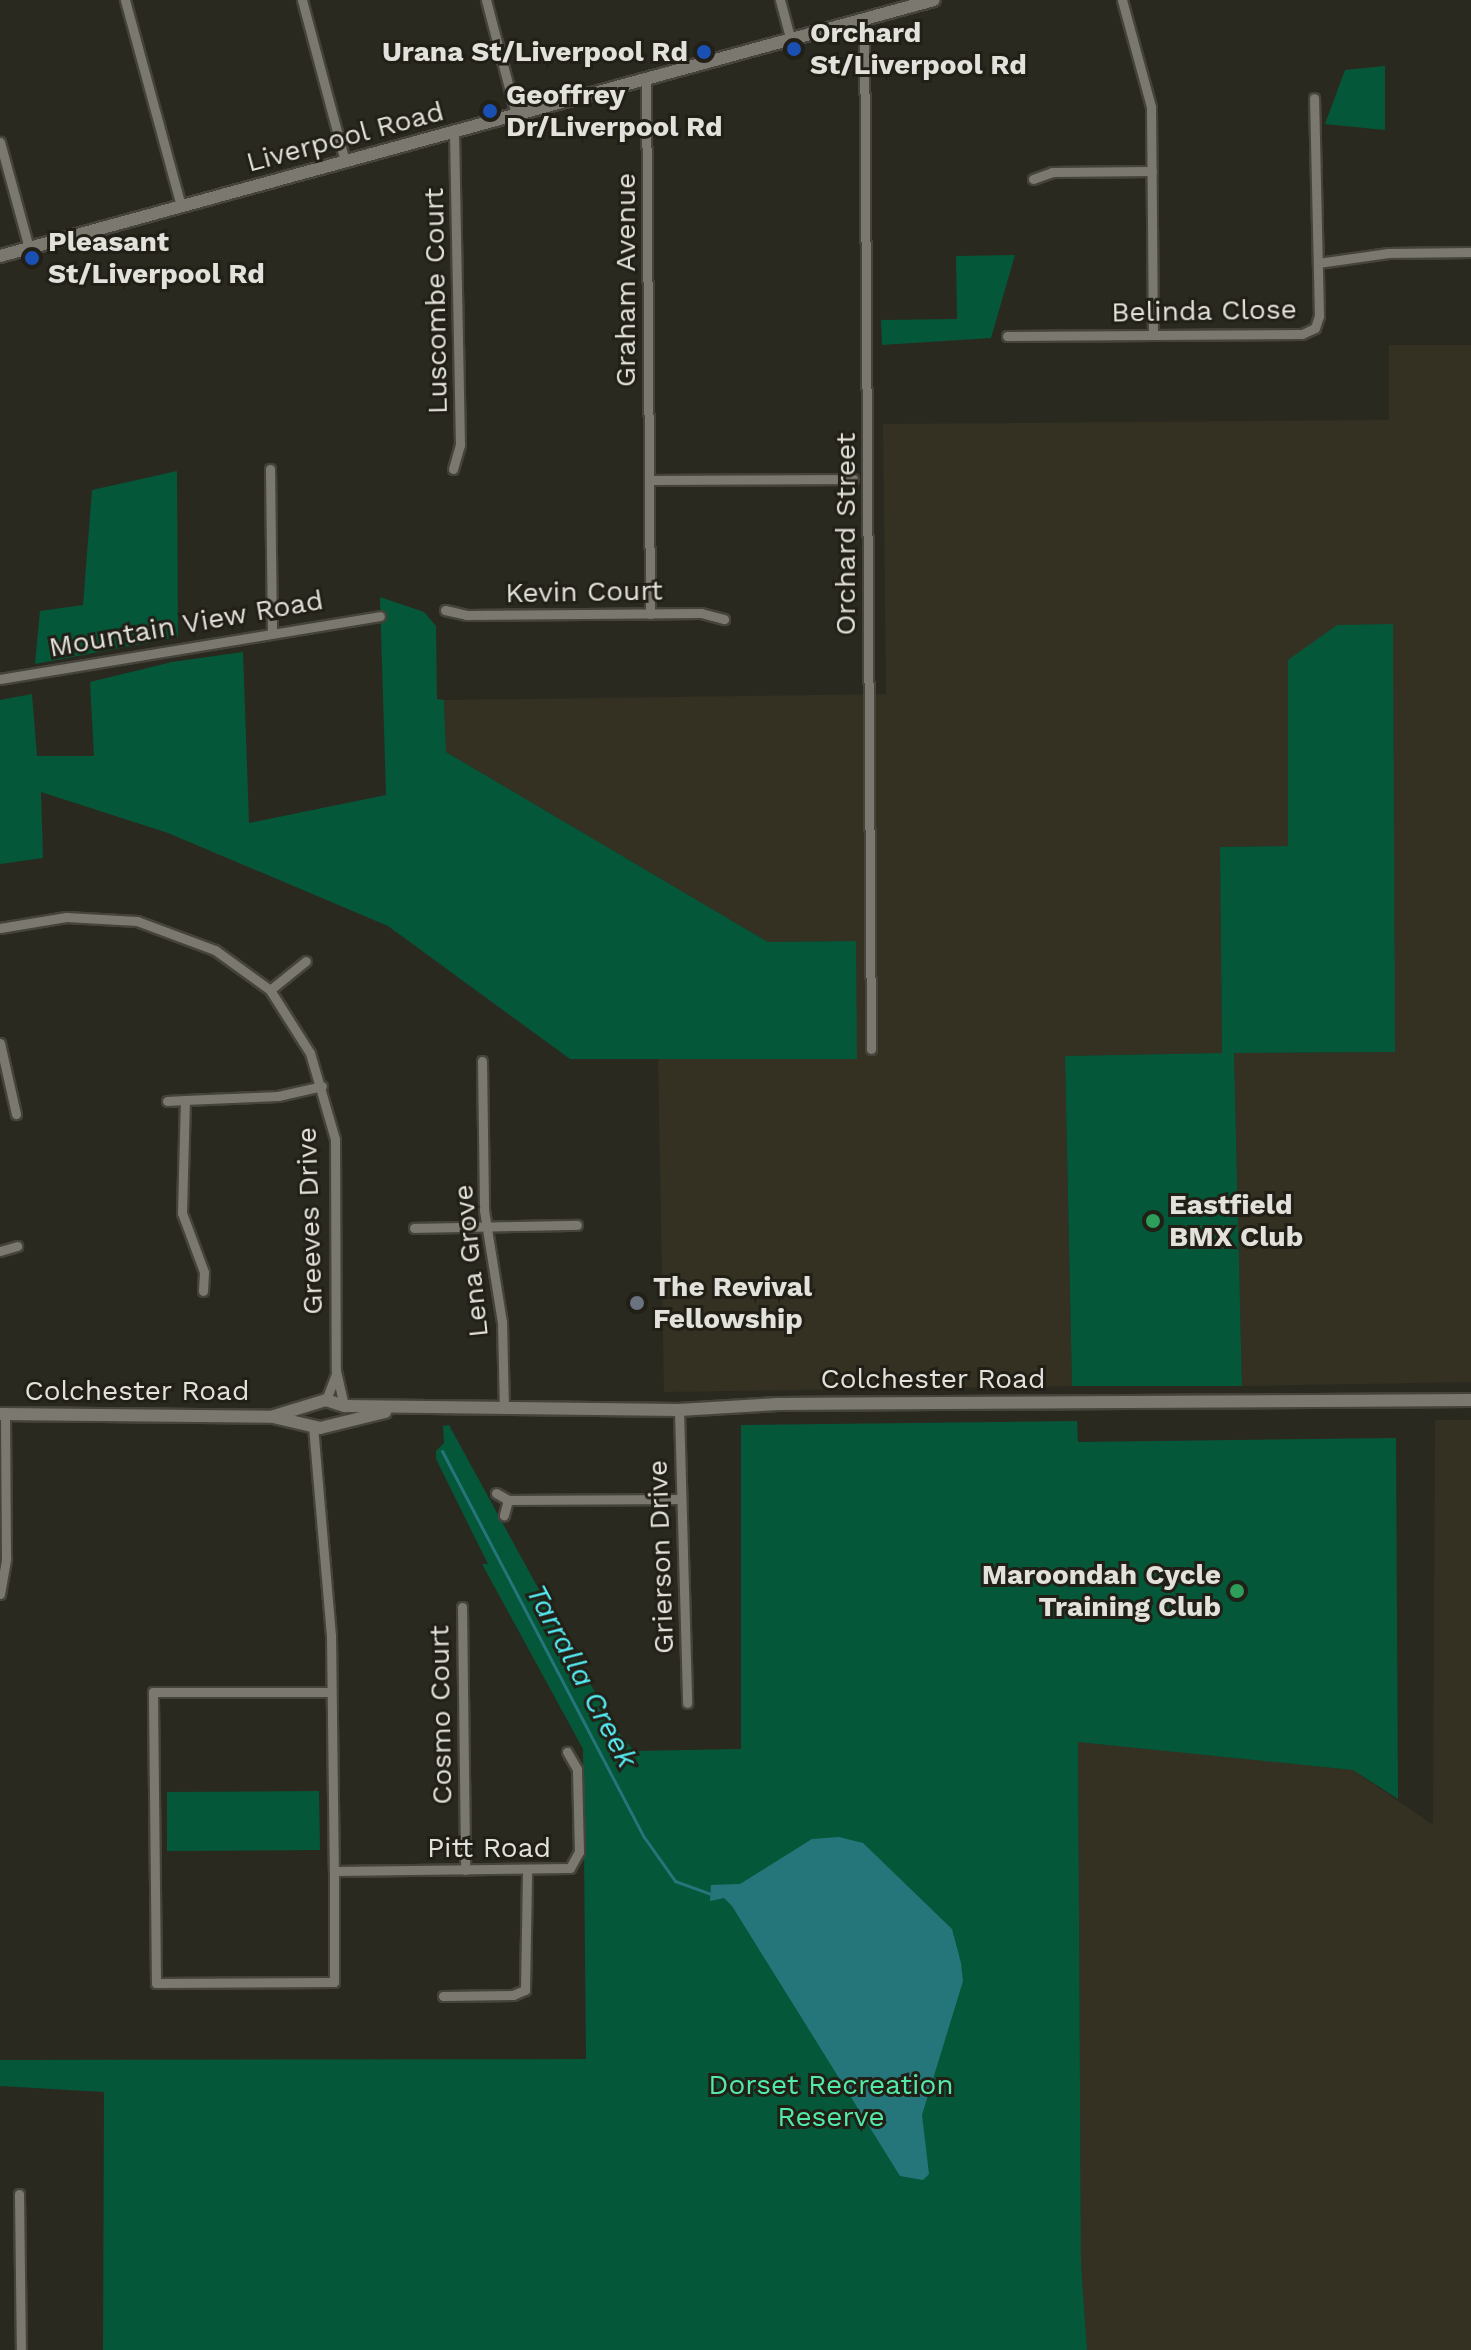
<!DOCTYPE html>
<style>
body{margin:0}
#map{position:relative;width:1471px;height:2350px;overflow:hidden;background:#2a2920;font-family:"Work Sans",sans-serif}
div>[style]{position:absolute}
.built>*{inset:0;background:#343122}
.green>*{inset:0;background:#055739}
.water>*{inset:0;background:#25767a}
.stream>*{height:3px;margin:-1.5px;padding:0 1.5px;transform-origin:1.5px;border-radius:1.5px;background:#25767a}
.roads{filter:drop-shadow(2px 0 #45433b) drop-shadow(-2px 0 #45433b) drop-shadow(0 2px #45433b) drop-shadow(0 -2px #45433b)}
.street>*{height:9px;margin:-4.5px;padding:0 4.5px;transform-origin:4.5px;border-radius:4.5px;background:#7b796f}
.secondary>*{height:12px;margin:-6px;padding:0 6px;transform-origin:6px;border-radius:6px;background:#7b796f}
.dots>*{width:22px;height:22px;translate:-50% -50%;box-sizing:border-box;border:4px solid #211f16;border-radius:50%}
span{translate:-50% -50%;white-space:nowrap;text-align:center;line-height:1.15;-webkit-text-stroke:6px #211f16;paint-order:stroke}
.poi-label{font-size:28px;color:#e2e1db;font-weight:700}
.left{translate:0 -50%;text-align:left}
.right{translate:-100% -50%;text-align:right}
.street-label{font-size:28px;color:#e2e1db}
.park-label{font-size:28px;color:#53e9a9}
.water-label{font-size:30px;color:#54ebf2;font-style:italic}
</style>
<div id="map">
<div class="built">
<div style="clip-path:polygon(1389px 345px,1471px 345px,1471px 1382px,1242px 1386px,1234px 1053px,1395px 1052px,1288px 660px,1288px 846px,1220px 847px,1222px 1053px,1065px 1056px,1072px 1386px,664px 1392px,658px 1057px,856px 1058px,856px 941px,768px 942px,446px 752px,444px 700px,886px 694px,883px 424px,1389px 420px)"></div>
<div style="clip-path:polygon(1435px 1420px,1471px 1420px,1471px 2350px,1087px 2350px,1081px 2263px,1078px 1741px,1353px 1770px,1433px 1825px)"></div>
</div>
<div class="green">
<div style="clip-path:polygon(1385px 66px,1385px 130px,1325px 124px,1345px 70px)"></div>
<div style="clip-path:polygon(1015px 255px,991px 338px,882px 345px,881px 320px,957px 319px,956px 256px)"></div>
<div style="clip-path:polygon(177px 471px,178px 637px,35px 664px,40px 611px,83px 605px,92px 490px)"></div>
<div style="clip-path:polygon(380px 597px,424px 612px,436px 626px,437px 699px,444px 700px,446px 752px,768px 942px,856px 941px,857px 1059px,570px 1059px,388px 926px,168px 833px,41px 792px,43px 858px,0 864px,0 700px,32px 694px,37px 756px,94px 756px,90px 682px,172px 662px,243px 652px,249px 823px,386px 795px)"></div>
<div style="clip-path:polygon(1393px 624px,1395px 1052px,1234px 1053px,1242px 1386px,1072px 1386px,1065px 1056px,1222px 1053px,1220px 847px,1288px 846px,1288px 660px,1337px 625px)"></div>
<div style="clip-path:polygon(1077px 1421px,1078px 1442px,1396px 1438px,1398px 1799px,1353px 1770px,1078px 1742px,1081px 2263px,1087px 2350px,103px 2350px,104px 2092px,0 2086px,0 2060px,586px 2059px,583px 1749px,482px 1564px,488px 1564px,436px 1459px,436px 1451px,444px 1443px,443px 1426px,449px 1425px,614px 1727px,634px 1751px,741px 1749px,741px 1425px)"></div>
<div style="clip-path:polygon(319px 1791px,320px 1850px,167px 1851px,167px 1792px)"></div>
</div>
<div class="water">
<div style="clip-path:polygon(839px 1837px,863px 1843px,952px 1929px,961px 1963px,963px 1981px,922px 2115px,929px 2174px,923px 2180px,900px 2176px,732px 1906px,724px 1898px,710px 1901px,711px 1885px,740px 1884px,812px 1839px)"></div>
</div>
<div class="stream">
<div style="left:442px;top:1451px;width:436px;rotate:62.4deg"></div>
<div style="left:644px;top:1837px;width:54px;rotate:54.8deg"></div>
<div style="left:675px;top:1881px;width:37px;rotate:20deg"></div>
</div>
<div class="roads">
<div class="street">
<div style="left:125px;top:0;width:213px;rotate:74.8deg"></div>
<div style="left:302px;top:0;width:168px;rotate:75.1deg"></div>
<div style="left:486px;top:0;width:118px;rotate:75.3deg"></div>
<div style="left:780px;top:0;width:39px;rotate:75deg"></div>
<div style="left:1122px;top:0;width:111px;rotate:74.8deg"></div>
<div style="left:1151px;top:107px;width:228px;rotate:89.5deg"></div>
<div style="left:864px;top:19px;width:1030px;rotate:89.61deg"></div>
<div style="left:646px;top:79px;width:535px;rotate:89.57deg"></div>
<div style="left:0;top:142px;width:110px;rotate:74.7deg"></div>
<div style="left:1033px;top:179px;width:20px;rotate:-20deg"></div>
<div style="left:1052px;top:172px;width:100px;rotate:-0.6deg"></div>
<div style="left:1318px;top:263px;width:71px;rotate:-8.1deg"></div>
<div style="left:1388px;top:253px;width:83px;rotate:-0.7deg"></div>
<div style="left:1007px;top:336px;width:295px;rotate:-0.4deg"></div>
<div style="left:1302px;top:334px;width:14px;rotate:-25deg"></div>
<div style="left:1315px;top:328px;width:13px;rotate:-72deg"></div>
<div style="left:1319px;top:316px;width:218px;rotate:-91.3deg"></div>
<div style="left:270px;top:469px;width:161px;rotate:89.3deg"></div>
<div style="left:453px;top:469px;width:25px;rotate:-74deg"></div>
<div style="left:460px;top:445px;width:313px;rotate:-91.1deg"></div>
<div style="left:650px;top:480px;width:203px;rotate:-0.3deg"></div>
<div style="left:445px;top:610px;width:22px;rotate:13deg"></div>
<div style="left:466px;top:615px;width:235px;rotate:-0.5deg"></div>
<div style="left:701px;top:613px;width:24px;rotate:15deg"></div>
<div style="left:0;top:679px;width:385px;rotate:-9.4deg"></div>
<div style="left:0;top:928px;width:67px;rotate:-9.5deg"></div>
<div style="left:66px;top:917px;width:71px;rotate:3.2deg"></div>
<div style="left:137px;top:921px;width:83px;rotate:20.4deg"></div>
<div style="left:215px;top:950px;width:68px;rotate:36deg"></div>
<div style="left:270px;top:990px;width:75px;rotate:57.6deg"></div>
<div style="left:310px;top:1053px;width:90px;rotate:73.8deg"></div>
<div style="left:335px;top:1139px;width:232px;rotate:89.8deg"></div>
<div style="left:336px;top:1371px;width:32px;rotate:77deg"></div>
<div style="left:270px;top:990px;width:46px;rotate:-38.9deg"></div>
<div style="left:0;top:1043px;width:73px;rotate:77.3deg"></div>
<div style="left:482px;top:1061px;width:149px;rotate:89.2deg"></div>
<div style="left:484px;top:1210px;width:113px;rotate:80.9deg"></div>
<div style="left:502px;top:1322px;width:87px;rotate:88.7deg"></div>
<div style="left:167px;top:1101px;width:18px;rotate:-3deg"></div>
<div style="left:414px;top:1228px;width:163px;rotate:-1.1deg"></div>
<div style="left:0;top:1251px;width:18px;rotate:-16deg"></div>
<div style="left:203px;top:1291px;width:19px;rotate:-87deg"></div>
<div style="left:204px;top:1272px;width:63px;rotate:-110.4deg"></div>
<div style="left:182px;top:1213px;width:113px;rotate:-88.5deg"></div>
<div style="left:185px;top:1100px;width:93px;rotate:-2.5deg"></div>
<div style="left:278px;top:1096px;width:45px;rotate:-12.8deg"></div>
<div style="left:326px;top:1400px;width:28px;rotate:-69deg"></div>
<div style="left:679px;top:1410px;width:293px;rotate:88.4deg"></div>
<div style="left:313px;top:1426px;width:210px;rotate:85.1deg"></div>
<div style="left:331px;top:1635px;width:236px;rotate:89.3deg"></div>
<div style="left:334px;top:1871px;width:111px;rotate:90deg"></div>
<div style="left:334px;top:1982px;width:178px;rotate:179.7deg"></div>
<div style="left:156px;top:1983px;width:291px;rotate:-90.6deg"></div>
<div style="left:153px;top:1692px;width:178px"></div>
<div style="left:496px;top:1493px;width:14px;rotate:30deg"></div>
<div style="left:508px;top:1500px;width:16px;rotate:105deg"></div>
<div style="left:508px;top:1500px;width:171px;rotate:-0.3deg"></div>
<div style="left:0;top:1594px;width:36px;rotate:-80deg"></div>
<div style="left:6px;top:1559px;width:145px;rotate:-90.4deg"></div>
<div style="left:462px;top:1607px;width:263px;rotate:89.3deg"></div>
<div style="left:334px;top:1871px;width:236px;rotate:-0.7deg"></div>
<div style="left:570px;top:1868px;width:18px;rotate:-61deg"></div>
<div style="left:579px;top:1852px;width:83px;rotate:-91.4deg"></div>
<div style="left:577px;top:1769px;width:20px;rotate:-120deg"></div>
<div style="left:443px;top:1996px;width:70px;rotate:-0.8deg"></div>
<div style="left:513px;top:1995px;width:13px;rotate:-23deg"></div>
<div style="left:525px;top:1990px;width:120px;rotate:-89deg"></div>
<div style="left:19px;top:2194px;width:156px;rotate:89.3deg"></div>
</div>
<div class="secondary">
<div style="left:0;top:256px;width:968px;rotate:-15.33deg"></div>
<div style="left:345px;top:1406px;width:334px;rotate:0.7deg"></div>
<div style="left:679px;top:1410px;width:99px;rotate:-3.5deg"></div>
<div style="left:778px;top:1404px;width:693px;rotate:-0.33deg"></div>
<div style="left:0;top:1414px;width:273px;rotate:0.6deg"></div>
<div style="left:273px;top:1417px;width:48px;rotate:13.2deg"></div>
<div style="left:320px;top:1428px;width:67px;rotate:-13.8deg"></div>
<div style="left:274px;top:1416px;width:54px;rotate:-17.1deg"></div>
<div style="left:326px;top:1400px;width:20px;rotate:18deg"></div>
</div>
</div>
<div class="dots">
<div style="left:794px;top:49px;background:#1a4fb4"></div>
<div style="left:704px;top:52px;background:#1a4fb4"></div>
<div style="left:490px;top:111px;background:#1a4fb4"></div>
<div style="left:32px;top:258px;background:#1a4fb4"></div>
<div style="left:1153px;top:1221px;background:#2e9e5b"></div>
<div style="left:637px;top:1303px;background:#6b7280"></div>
<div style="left:1237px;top:1591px;background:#2e9e5b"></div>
</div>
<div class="poi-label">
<span class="left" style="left:810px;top:49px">Orchard<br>St/Liverpool Rd</span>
<span class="right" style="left:688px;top:52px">Urana St/Liverpool Rd</span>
<span class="left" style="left:506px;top:111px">Geoffrey<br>Dr/Liverpool Rd</span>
<span class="left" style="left:48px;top:258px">Pleasant<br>St/Liverpool Rd</span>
<span class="left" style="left:1169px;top:1221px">Eastfield<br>BMX Club</span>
<span class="left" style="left:653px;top:1303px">The Revival<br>Fellowship</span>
<span class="right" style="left:1221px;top:1591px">Maroondah Cycle<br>Training Club</span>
</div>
<div class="street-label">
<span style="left:345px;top:137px;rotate:-15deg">Liverpool Road</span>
<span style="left:626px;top:280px;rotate:-90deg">Graham Avenue</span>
<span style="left:436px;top:301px;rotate:-91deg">Luscombe Court</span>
<span style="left:1204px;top:311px;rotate:-1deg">Belinda Close</span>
<span style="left:846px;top:534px;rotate:-90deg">Orchard Street</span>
<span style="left:584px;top:592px;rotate:-1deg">Kevin Court</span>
<span style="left:186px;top:624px;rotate:-10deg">Mountain View Road</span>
<span style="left:310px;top:1221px;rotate:-92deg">Greeves Drive</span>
<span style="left:471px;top:1261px;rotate:-96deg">Lena Grove</span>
<span style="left:933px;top:1379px">Colchester Road</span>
<span style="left:137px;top:1391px">Colchester Road</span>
<span style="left:661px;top:1557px;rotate:-92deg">Grierson Drive</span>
<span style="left:441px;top:1715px;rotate:-91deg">Cosmo Court</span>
<span style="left:489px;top:1848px">Pitt Road</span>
</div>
<div class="park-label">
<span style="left:831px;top:2101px">Dorset Recreation<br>Reserve</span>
</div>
<div class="water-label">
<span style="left:582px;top:1676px;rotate:62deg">Tarralla Creek</span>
</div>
</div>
